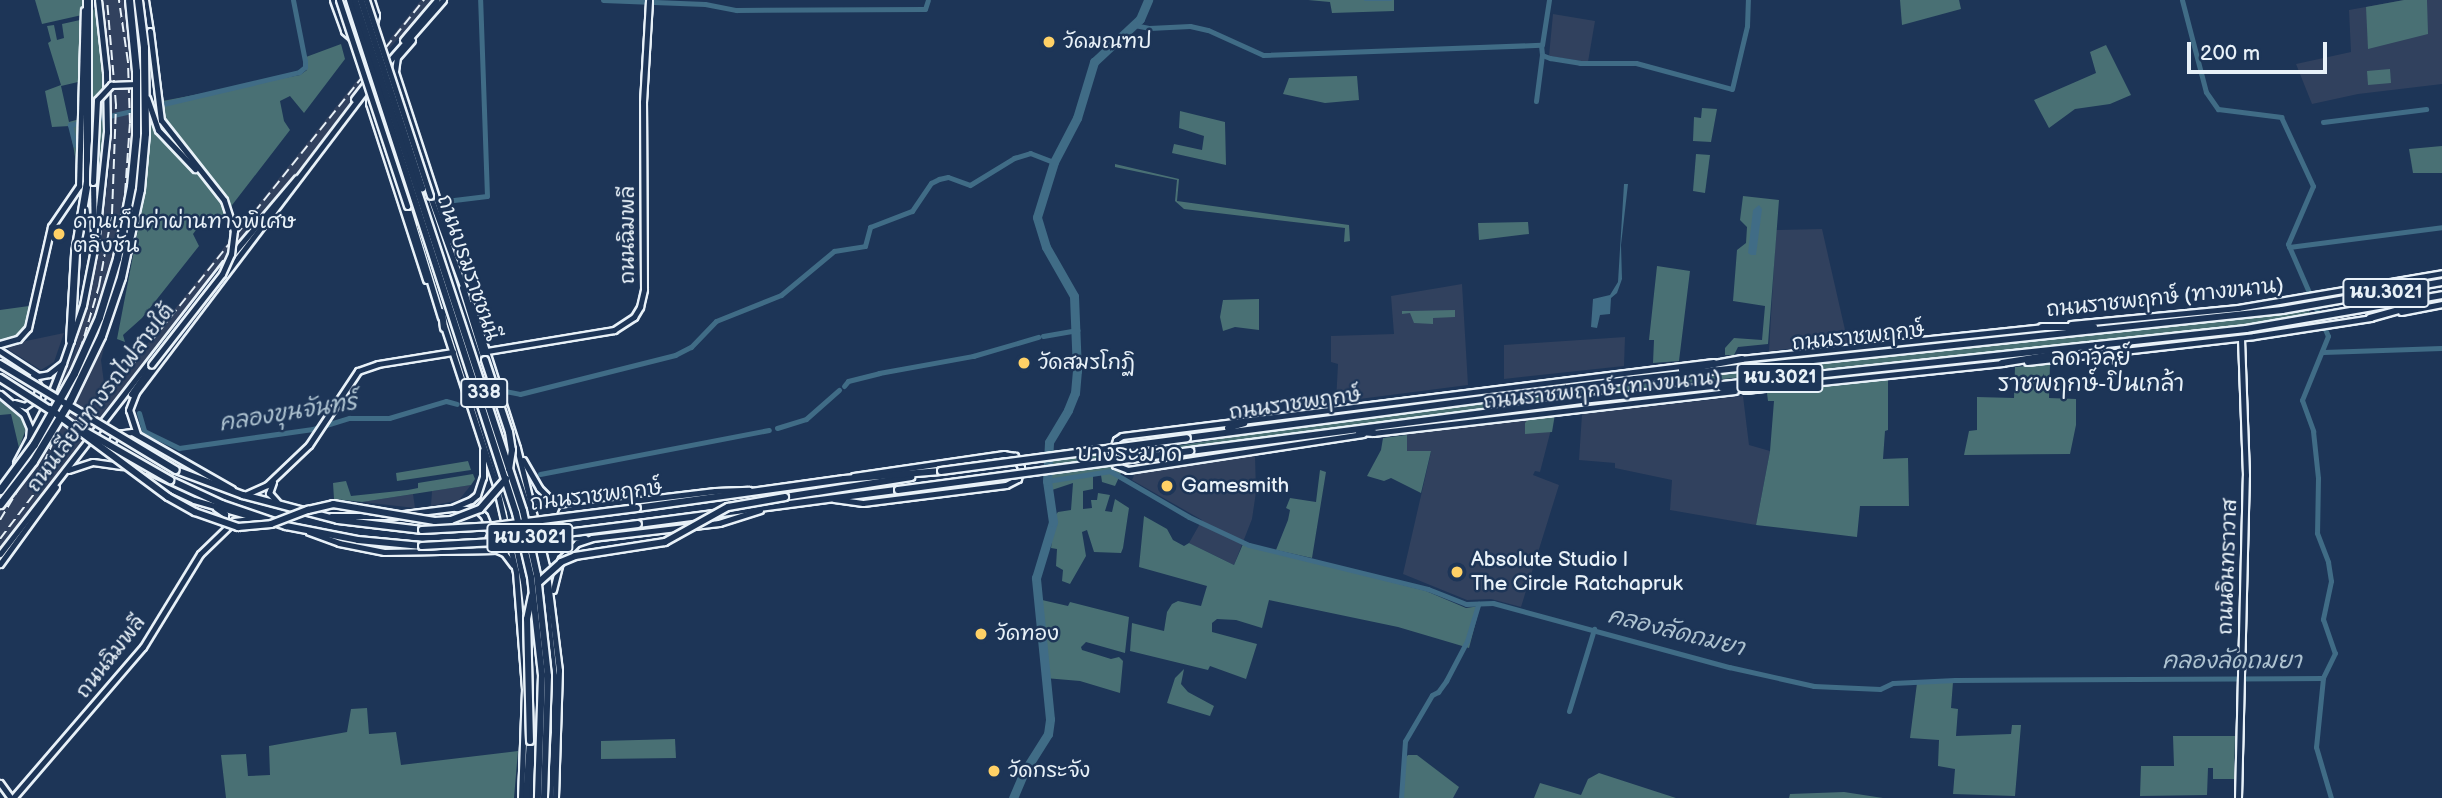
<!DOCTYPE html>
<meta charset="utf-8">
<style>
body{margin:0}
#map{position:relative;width:2442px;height:798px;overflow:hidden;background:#1d3557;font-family:"Balsamiq Sans","Playpen Sans Thai",sans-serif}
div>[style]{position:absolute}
.built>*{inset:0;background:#31415e}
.green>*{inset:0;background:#497074}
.water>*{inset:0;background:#406c86}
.stream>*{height:2px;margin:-1px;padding:0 1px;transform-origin:1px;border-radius:1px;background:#406c86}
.canal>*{height:5px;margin:-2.5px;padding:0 2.5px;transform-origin:2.5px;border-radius:2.5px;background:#406c86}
.river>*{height:9px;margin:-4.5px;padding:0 4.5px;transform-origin:4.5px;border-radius:4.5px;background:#406c86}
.roads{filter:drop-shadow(2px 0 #e8f1f8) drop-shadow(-2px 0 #e8f1f8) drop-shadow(0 2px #e8f1f8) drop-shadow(0 -2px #e8f1f8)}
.tertiary>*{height:5px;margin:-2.5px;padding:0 2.5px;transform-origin:2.5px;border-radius:2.5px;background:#1d3557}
.secondary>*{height:5px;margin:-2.5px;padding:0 2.5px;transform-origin:2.5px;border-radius:2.5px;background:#1d3557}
.primary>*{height:6px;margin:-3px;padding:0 3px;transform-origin:3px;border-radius:3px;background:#1d3557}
.motorway>*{height:7px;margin:-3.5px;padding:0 3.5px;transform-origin:3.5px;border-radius:3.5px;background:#1d3557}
.rail>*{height:2px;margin-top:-1px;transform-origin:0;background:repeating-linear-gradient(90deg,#e8f1f8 0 10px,transparent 0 15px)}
.bridges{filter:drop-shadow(2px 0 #e8f1f8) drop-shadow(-2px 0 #e8f1f8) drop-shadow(0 2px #e8f1f8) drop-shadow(0 -2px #e8f1f8)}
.secondary-bridge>*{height:5px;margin:-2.5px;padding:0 2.5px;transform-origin:2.5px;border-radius:2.5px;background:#1d3557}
.primary-bridge>*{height:6px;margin:-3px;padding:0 3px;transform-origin:3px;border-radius:3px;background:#1d3557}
.motorway-bridge>*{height:7px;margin:-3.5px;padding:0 3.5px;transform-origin:3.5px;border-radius:3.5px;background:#1d3557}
.dots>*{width:19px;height:19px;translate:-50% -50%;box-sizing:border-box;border:4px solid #1d3557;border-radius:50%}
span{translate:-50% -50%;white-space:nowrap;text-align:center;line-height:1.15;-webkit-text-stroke:5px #1d3557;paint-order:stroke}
.shield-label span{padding:2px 5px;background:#1d3557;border:2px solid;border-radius:5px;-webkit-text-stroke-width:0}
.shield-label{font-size:19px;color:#e8f1f8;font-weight:700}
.poi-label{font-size:21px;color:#e8f1f8}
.left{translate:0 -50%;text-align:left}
.street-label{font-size:21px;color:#e8f1f8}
.neighbourhood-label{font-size:23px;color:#e8f1f8}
.water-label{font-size:23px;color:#adc2d0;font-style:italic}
.quarter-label{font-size:24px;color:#e8f1f8}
.scale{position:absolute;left:2187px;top:42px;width:140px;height:32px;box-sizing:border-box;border:4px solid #e8f1f8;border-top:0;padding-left:9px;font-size:21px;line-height:24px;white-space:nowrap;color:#e8f1f8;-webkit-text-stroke:5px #1d3557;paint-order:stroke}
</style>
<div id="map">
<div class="built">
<div style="clip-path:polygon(101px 0,135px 0,141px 94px,133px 231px,101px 360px,104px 383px,111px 389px,421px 0,433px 0,386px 52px,325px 137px,0 548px,0 508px,74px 354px,94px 269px,109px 174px,110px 109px,110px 72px)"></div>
<div style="clip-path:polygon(2404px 0,2442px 0,2442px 84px,2358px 94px,2312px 104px,2296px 64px,2351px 52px,2349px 10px)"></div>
<div style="clip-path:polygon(1553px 14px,1595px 21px,1588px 62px,1549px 56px)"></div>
<div style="clip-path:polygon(1822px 229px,1848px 343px,1769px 351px,1776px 230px)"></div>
<div style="clip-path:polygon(1462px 284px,1468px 385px,1336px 402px,1338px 364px,1331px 362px,1331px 336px,1394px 334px,1391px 296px)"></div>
<div style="clip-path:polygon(64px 333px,54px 362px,41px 370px,9px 350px,7px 345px)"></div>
<div style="clip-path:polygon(1625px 337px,1624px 366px,1504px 379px,1504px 345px)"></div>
<div style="clip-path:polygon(1743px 396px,1749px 445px,1770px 451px,1756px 525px,1670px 510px,1672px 480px,1615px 468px,1615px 463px,1579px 460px,1582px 414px)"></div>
<div style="clip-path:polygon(1555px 414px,1540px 472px,1535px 471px,1533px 475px,1559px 485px,1521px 607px,1491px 599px,1467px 600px,1403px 574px,1431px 452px,1407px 451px,1407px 433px)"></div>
<div style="clip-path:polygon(1255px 455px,1256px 492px,1252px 519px,1234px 565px,1189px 543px,1202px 520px,1132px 480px,1135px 473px)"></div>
<div style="clip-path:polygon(471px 485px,459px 500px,431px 506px,432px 491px)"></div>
<div style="clip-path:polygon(413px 494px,415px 508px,362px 502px)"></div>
</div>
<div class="green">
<div style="clip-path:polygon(35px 0,84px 0,82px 15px,42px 24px)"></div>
<div style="clip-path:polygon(1308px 0,1394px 0,1394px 11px,1332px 13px,1330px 2px)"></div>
<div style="clip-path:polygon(1900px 0,1959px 0,1961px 9px,1902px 25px)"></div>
<div style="clip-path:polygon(2404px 0,2427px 0,2428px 34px,2368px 49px,2366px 7px)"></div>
<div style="clip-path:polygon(94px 9px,98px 9px,104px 77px,103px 164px,97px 211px,97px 179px,91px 179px,91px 140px,77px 134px,77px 169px,70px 126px,52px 127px,45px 91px,61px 85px,48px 43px,51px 41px,47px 26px,54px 25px,57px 40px,64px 38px,62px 24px,80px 20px,78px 82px,61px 86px,69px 122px,83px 118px,85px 25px)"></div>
<div style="clip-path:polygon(341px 44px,345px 59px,304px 113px,290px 96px,280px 101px,284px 121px,290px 130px,219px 222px,208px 214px,193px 234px,199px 246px,142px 318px,123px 335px,125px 342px,117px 339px,146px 188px,152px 103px,300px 75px,307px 70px,306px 57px)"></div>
<div style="clip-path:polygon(2106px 45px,2131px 95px,2110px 104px,2075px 109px,2049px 128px,2034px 100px,2096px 73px,2090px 52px)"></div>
<div style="clip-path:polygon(2390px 69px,2391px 83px,2368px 85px,2367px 71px)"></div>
<div style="clip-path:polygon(1357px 76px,1359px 100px,1325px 103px,1283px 94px,1289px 78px)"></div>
<div style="clip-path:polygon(1702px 108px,1717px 109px,1711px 142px,1693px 141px,1694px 117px,1701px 118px)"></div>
<div style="clip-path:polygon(1180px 111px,1225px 122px,1226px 165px,1172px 153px,1174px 144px,1202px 150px,1204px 136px,1179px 128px)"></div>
<div style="clip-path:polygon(2442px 146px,2442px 173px,2413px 173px,2409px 149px)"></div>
<div style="clip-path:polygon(1696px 154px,1710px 155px,1705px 193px,1693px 191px)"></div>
<div style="clip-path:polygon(1115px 164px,1179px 179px,1177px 201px,1349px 225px,1350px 241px,1344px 242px,1345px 228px,1184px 209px,1175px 201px,1177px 180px,1115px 167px)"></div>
<div style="clip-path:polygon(1743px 196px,1779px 200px,1768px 344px,1738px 347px,1734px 355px,1725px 355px,1725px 348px,1734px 338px,1762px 340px,1765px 306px,1733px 301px,1737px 250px,1746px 243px,1747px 227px,1740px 220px)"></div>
<div style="clip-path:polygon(1528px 222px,1529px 234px,1479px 240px,1478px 223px)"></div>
<div style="clip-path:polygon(1657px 266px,1690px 271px,1679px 361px,1653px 363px,1654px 340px,1649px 340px)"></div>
<div style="clip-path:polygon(1259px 299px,1259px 330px,1235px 327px,1223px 331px,1220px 317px,1223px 300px)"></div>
<div style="clip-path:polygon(29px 306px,25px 326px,16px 335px,0 340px,0 310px)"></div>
<div style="clip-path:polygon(1455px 310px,1455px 317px,1433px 318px,1433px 324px,1414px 323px,1410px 313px,1402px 314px,1402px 311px,1410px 311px)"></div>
<div style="clip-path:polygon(2309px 311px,2310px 316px,2233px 327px,1713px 380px,1120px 455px,1302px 426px,1566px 392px)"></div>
<div style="clip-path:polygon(2050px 364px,2049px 398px,2076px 399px,2076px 425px,2070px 454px,1964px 455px,1969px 431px,1977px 430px,1977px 397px,2014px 398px,2015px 367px)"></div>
<div style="clip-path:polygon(1888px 380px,1888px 430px,1885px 431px,1883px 459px,1908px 458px,1909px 506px,1860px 506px,1857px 537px,1756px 525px,1770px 451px,1774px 401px,1768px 401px,1767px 393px)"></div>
<div style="clip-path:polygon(0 401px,25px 422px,26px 429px,19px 448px,11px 414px,0 415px)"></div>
<div style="clip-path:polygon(1555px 414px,1552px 432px,1525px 434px,1525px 423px,1530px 417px)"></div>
<div style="clip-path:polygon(1407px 435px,1407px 451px,1431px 451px,1421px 493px,1391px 478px,1384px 481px,1367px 476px,1381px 450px,1383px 438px)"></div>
<div style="clip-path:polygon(1109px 444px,1110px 463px,1121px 473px,1115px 486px,1102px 482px,1101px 475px,1093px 476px,1093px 489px,1083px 491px,1083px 509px,1092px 508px,1091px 500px,1097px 500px,1098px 493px,1110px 495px,1105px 511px,1112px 512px,1115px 499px,1129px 508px,1123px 548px,1121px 553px,1094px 552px,1087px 530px,1082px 532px,1086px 556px,1070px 584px,1062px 581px,1063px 570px,1056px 566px,1057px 549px,1051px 548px,1055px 516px,1058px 512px,1071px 510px,1073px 483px,1052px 490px,1050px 451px)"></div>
<div style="clip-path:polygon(468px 461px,471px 470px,397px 481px,396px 473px)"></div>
<div style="clip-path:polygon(1320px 470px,1326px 472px,1312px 558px,1276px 550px,1288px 520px,1290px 510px,1286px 508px,1290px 498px,1316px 502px)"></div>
<div style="clip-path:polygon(473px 474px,475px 479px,471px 485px,362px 502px,334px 499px,333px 483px,346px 481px,351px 496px,408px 490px,418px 488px,418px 483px)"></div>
<div style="clip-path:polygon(1144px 516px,1167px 529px,1173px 540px,1184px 546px,1189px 543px,1234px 565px,1243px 544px,1426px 591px,1466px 608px,1480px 606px,1469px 648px,1398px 627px,1269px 600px,1262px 628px,1236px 620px,1217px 619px,1212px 623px,1212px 632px,1257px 644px,1246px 679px,1210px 666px,1208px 670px,1130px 651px,1132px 623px,1164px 631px,1167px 612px,1172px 604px,1178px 601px,1201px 606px,1207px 586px,1139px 567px)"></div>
<div style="clip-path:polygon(1042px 600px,1068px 606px,1070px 602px,1129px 617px,1125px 653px,1086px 642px,1081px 647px,1082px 650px,1111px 659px,1119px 657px,1123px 661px,1120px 693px,1080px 681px,1045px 678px,1037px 607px,1041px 607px)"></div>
<div style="clip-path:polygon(1184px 669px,1181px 684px,1188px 692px,1214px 706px,1210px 716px,1167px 703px,1175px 678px)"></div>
<div style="clip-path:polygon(1953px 682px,1951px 708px,1958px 709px,1956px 736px,2011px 734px,2012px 725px,2021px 725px,2015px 796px,1953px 794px,1955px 769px,1938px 766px,1939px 740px,1910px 738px,1917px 683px)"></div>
<div style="clip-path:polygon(367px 708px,369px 734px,396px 732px,401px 765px,518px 751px,514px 798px,226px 798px,221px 755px,246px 754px,248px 776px,270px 775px,269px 746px,347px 732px,351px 709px)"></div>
<div style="clip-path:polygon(2173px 736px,2235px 736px,2234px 779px,2213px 779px,2213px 768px,2208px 768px,2207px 795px,2140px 796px,2141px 766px,2174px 766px)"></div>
<div style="clip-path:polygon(675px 739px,676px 758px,601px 759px,601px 741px)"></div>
<div style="clip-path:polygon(1408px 755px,1417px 755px,1459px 787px,1453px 798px,1403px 798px,1405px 758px)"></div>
<div style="clip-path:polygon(1599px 773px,1676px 798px,1534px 798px,1540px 783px,1581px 795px,1588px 779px)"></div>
<div style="clip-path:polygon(1844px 792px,1883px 798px,1789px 798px,1790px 794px)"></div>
</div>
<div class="water">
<div style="clip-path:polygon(1624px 184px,1628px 184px,1621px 245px,1622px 279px,1617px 293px,1611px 298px,1610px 314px,1600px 315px,1597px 328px,1591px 327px,1593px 299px,1610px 295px,1618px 282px)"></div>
<div style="clip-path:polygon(1759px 205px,1762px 209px,1756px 255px,1751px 255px,1748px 253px,1753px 210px)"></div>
</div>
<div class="stream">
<div style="left:1365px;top:0;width:26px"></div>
</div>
<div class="canal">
<div style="left:603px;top:0;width:102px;rotate:2.2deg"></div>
<div style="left:705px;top:4px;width:32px;rotate:11deg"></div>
<div style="left:736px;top:10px;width:189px;rotate:-0.3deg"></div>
<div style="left:925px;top:9px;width:9px;rotate:-72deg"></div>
<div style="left:2182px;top:0;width:95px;rotate:75.4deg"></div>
<div style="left:2206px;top:92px;width:21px;rotate:55deg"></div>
<div style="left:2218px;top:109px;width:64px;rotate:7.2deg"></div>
<div style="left:2281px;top:117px;width:76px;rotate:65.1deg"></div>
<div style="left:2313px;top:186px;width:63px;rotate:113.3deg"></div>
<div style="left:2288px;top:244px;width:100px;rotate:66.5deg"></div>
<div style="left:2328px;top:336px;width:69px;rotate:112.1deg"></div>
<div style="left:2302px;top:400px;width:33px;rotate:70deg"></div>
<div style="left:2313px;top:431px;width:47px;rotate:83.9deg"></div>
<div style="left:2318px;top:478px;width:55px;rotate:91deg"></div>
<div style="left:2317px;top:533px;width:31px;rotate:69deg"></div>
<div style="left:2328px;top:562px;width:19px;rotate:81deg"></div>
<div style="left:2331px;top:581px;width:39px;rotate:102deg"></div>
<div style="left:2323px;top:619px;width:36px;rotate:71deg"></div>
<div style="left:2335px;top:653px;width:28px;rotate:116deg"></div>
<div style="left:2323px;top:678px;width:69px;rotate:95.8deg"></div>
<div style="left:2316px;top:747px;width:53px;rotate:73.6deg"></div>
<div style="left:1134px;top:25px;width:15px;rotate:11deg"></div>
<div style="left:1149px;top:28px;width:41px;rotate:-2.8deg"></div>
<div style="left:1190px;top:26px;width:18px;rotate:13deg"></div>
<div style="left:1208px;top:30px;width:60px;rotate:24.4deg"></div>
<div style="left:1263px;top:55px;width:278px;rotate:-2.1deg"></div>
<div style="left:1541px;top:45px;width:10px;rotate:84deg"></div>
<div style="left:1542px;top:55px;width:9px;rotate:21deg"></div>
<div style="left:1550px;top:58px;width:30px;rotate:9deg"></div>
<div style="left:1580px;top:63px;width:56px"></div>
<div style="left:1636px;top:63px;width:99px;rotate:15.2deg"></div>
<div style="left:1732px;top:89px;width:65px;rotate:-76.6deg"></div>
<div style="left:1747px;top:26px;width:26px;rotate:-88deg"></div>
<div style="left:1542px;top:45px;width:46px;rotate:-81.2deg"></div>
<div style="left:1536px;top:101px;width:46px;rotate:-82.6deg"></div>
<div style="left:146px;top:108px;width:157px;rotate:-13.2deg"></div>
<div style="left:299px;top:72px;width:8px;rotate:-40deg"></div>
<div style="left:305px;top:67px;width:6px;rotate:-90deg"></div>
<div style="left:305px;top:61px;width:62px;rotate:-101.1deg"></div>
<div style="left:2323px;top:122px;width:104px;rotate:-7.2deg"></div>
<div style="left:75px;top:145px;width:21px;rotate:-104deg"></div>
<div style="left:70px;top:125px;width:68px;rotate:-12.8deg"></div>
<div style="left:454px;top:200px;width:33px;rotate:-7deg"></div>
<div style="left:487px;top:196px;width:196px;rotate:-92deg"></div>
<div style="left:2289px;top:247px;width:154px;rotate:-7.4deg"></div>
<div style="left:1043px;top:336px;width:35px;rotate:-10deg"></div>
<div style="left:2323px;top:352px;width:119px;rotate:-1.9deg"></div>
<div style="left:844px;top:386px;width:6px;rotate:-51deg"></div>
<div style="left:848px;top:381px;width:32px;rotate:-14deg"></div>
<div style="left:879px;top:373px;width:96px;rotate:-10.3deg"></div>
<div style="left:973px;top:356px;width:68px;rotate:-16.3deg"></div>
<div style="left:505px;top:391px;width:15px;rotate:11deg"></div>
<div style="left:520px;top:394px;width:160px;rotate:-14.1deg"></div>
<div style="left:675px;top:355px;width:18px;rotate:-27deg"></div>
<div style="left:691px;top:347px;width:36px;rotate:-46deg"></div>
<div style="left:716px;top:321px;width:70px;rotate:-21.8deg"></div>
<div style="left:781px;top:295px;width:69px;rotate:-39.7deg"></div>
<div style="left:834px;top:251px;width:31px;rotate:-9deg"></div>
<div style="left:865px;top:246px;width:20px;rotate:-75deg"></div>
<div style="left:870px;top:227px;width:45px;rotate:-20.9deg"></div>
<div style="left:912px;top:211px;width:34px;rotate:-56deg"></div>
<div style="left:931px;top:183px;width:9px;rotate:-27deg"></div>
<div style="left:939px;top:179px;width:9px;rotate:-13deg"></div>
<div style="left:948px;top:177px;width:23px;rotate:20deg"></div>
<div style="left:970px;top:185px;width:52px;rotate:-31.5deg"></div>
<div style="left:1014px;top:158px;width:17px;rotate:-17deg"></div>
<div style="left:1030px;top:153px;width:26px;rotate:21deg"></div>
<div style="left:139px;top:413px;width:19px;rotate:74deg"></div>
<div style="left:144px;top:431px;width:39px;rotate:26deg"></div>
<div style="left:179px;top:448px;width:135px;rotate:-8.1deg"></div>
<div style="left:313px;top:429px;width:38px;rotate:-17deg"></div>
<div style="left:349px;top:418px;width:40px"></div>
<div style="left:389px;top:418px;width:59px;rotate:-16.6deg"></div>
<div style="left:446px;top:401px;width:11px;rotate:15deg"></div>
<div style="left:777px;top:428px;width:30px;rotate:-17deg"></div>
<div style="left:806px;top:419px;width:44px;rotate:-41.3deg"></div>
<div style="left:540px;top:474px;width:233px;rotate:-10.9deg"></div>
<div style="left:1047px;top:481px;width:64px;rotate:-9deg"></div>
<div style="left:1110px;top:471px;width:91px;rotate:30.2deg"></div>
<div style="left:1189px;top:517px;width:66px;rotate:25deg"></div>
<div style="left:1249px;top:545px;width:184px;rotate:13.8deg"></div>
<div style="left:1428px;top:589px;width:41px;rotate:21.5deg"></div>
<div style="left:1466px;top:604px;width:27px;rotate:-2deg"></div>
<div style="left:1493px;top:603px;width:245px;rotate:15.2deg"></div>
<div style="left:1729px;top:667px;width:87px;rotate:12.6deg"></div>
<div style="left:1814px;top:686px;width:66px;rotate:2.6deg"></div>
<div style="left:1880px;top:689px;width:14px;rotate:-25deg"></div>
<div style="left:1893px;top:683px;width:62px;rotate:-2.8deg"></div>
<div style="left:1955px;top:680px;width:368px;rotate:-0.3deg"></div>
<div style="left:1569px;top:711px;width:86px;rotate:-73deg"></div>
<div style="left:1401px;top:798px;width:57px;rotate:-86deg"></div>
<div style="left:1405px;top:741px;width:53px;rotate:-59.6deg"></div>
<div style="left:1432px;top:695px;width:7px;rotate:-27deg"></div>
<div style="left:1438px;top:692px;width:14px;rotate:-54deg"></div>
<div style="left:1446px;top:681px;width:45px;rotate:-62.3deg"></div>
<div style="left:1467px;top:641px;width:39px;rotate:-73deg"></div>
</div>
<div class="river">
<div style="left:1013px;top:798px;width:28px;rotate:-67deg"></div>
<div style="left:1024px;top:772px;width:45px;rotate:-57.7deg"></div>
<div style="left:1048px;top:734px;width:15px;rotate:-82deg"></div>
<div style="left:1050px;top:719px;width:142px;rotate:-95.7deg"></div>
<div style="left:1036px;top:578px;width:59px;rotate:-73.1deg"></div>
<div style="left:1053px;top:522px;width:41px;rotate:-98.3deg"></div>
<div style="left:1047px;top:481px;width:39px;rotate:-87deg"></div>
<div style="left:1049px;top:442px;width:37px;rotate:-59deg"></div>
<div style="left:1068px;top:410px;width:18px;rotate:-68deg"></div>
<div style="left:1075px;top:393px;width:22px;rotate:-85deg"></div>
<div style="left:1077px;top:371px;width:75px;rotate:-92.3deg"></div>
<div style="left:1074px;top:296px;width:56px;rotate:-119.7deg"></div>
<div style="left:1046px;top:247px;width:31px;rotate:-107deg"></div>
<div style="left:1037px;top:217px;width:58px;rotate:-72.8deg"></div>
<div style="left:1054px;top:162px;width:50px;rotate:-62.4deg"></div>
<div style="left:1077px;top:118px;width:59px;rotate:-73.1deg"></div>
<div style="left:1094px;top:62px;width:63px;rotate:-43.1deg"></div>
<div style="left:1140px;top:19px;width:21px;rotate:-67deg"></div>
</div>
<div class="roads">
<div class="tertiary">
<div style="left:487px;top:351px;width:129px;rotate:-9.4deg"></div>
<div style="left:614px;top:330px;width:24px;rotate:-33deg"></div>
<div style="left:634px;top:317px;width:12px;rotate:-59deg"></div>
<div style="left:640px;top:307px;width:18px;rotate:-77deg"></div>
<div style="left:644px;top:289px;width:187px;rotate:-90.3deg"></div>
<div style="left:643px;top:102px;width:102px;rotate:-86.6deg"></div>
<div style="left:273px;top:482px;width:12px;rotate:110deg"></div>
<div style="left:269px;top:493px;width:12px;rotate:48deg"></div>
<div style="left:247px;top:494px;width:22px;rotate:-24deg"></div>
<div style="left:267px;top:485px;width:58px;rotate:-43.6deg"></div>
<div style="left:309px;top:445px;width:89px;rotate:-56.5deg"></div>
<div style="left:358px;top:371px;width:21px;rotate:-19deg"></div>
<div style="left:378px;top:364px;width:76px;rotate:-9.1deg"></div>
<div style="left:216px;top:508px;width:11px;rotate:34deg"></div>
<div style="left:225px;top:514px;width:11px;rotate:90deg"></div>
<div style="left:0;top:783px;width:19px;rotate:54deg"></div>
<div style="left:13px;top:798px;width:199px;rotate:-49.3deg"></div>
<div style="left:143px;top:647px;width:109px;rotate:-58.5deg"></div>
<div style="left:200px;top:554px;width:47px;rotate:-44.1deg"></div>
<div style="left:234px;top:521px;width:25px;rotate:-7deg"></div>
<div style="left:2238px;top:798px;width:323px;rotate:-88.6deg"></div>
<div style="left:2246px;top:475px;width:137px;rotate:-92.1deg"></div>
</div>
<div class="secondary">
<div style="left:145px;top:0;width:31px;rotate:81deg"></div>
<div style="left:333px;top:0;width:33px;rotate:70deg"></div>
<div style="left:344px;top:31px;width:9px;rotate:41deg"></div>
<div style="left:351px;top:37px;width:12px;rotate:-5deg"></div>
<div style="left:371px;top:0;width:16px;rotate:72deg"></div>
<div style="left:376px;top:15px;width:9px;rotate:103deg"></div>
<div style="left:403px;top:40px;width:52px;rotate:-49.6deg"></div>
<div style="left:412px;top:40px;width:23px;rotate:131deg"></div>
<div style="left:397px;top:57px;width:15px;rotate:98deg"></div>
<div style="left:395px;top:72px;width:177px;rotate:71.9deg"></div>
<div style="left:385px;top:66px;width:88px;rotate:-48.7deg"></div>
<div style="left:378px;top:85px;width:15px;rotate:127deg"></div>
<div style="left:369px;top:97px;width:6px;rotate:90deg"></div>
<div style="left:369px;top:103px;width:186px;rotate:72.1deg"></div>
<div style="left:354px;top:99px;width:36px;rotate:-52deg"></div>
<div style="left:93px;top:182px;width:56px;rotate:89deg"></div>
<div style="left:430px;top:196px;width:99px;rotate:69.9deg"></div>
<div style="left:407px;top:206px;width:116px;rotate:73deg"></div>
<div style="left:231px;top:256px;width:102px;rotate:-49.8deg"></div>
<div style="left:471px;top:304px;width:151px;rotate:72.3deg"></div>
<div style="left:517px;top:448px;width:122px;rotate:76.2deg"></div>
<div style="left:546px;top:566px;width:105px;rotate:82.9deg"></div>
<div style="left:559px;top:670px;width:128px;rotate:91.8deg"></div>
<div style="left:2401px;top:312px;width:42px;rotate:-11deg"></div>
<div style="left:2071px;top:324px;width:168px;rotate:-5.5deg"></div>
<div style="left:2238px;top:308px;width:207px;rotate:-9.7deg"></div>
<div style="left:444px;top:326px;width:167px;rotate:71.9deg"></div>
<div style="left:496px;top:485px;width:89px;rotate:77.1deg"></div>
<div style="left:516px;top:572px;width:117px;rotate:85.6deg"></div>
<div style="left:525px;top:689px;width:109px;rotate:92.1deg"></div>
<div style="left:0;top:344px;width:19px;rotate:-16deg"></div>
<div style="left:18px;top:339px;width:15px;rotate:-48deg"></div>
<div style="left:28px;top:328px;width:104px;rotate:-77.2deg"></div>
<div style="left:51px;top:227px;width:50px;rotate:-55.7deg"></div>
<div style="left:79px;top:186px;width:176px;rotate:-88.4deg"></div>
<div style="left:0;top:351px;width:45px;rotate:33.3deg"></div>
<div style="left:38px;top:376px;width:11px;rotate:-10deg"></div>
<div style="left:49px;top:374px;width:18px;rotate:-38deg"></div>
<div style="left:1740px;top:359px;width:306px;rotate:-6deg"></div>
<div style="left:2027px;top:362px;width:228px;rotate:-6.5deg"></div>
<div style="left:2254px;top:336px;width:118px;rotate:-8.7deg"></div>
<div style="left:1745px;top:390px;width:259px;rotate:-6deg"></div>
<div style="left:0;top:394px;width:31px;rotate:40deg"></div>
<div style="left:24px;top:414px;width:15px;rotate:67deg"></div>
<div style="left:30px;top:428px;width:9px;rotate:96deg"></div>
<div style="left:131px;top:394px;width:35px;rotate:-55deg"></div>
<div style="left:14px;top:403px;width:11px;rotate:15deg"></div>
<div style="left:25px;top:406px;width:14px;rotate:-36deg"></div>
<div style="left:36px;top:398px;width:11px;rotate:-75deg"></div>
<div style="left:39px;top:387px;width:13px;rotate:-117deg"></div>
<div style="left:1373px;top:433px;width:364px;rotate:-6.6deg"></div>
<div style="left:137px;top:434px;width:25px;rotate:-108deg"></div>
<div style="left:129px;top:410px;width:19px;rotate:-69deg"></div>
<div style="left:136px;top:392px;width:397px;rotate:-52.8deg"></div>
<div style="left:1363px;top:434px;width:238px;rotate:171.3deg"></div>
<div style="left:1128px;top:470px;width:14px;rotate:-159deg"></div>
<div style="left:1115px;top:465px;width:12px;rotate:-110deg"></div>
<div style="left:1111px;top:454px;width:15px;rotate:-70deg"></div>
<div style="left:1116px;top:440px;width:7px;rotate:-34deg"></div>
<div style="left:1122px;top:436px;width:596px;rotate:-7.14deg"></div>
<div style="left:109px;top:447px;width:15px;rotate:-62deg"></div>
<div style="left:116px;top:434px;width:16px;rotate:-7deg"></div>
<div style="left:132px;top:432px;width:115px;rotate:29.7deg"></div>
<div style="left:523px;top:460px;width:32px;rotate:60deg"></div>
<div style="left:539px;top:488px;width:14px;rotate:45deg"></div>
<div style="left:549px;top:498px;width:33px;rotate:16deg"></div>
<div style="left:581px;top:507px;width:135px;rotate:-6.8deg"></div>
<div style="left:715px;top:491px;width:34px;rotate:-2deg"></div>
<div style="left:16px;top:463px;width:67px;rotate:-62.3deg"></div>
<div style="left:47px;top:404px;width:44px;rotate:-68.7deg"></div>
<div style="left:63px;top:363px;width:61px;rotate:-71deg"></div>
<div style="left:83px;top:305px;width:62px;rotate:-78.9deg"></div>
<div style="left:95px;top:244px;width:113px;rotate:-83.9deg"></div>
<div style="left:107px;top:132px;width:60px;rotate:-91deg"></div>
<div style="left:106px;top:72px;width:72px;rotate:-96.3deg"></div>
<div style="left:68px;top:470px;width:26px;rotate:-18deg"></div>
<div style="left:93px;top:462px;width:30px;rotate:8deg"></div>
<div style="left:144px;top:477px;width:55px;rotate:24.7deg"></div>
<div style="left:194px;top:500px;width:57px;rotate:16.2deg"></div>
<div style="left:0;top:496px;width:28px;rotate:-58deg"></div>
<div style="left:834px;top:499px;width:29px;rotate:8deg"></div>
<div style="left:863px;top:503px;width:144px;rotate:-7.2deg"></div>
<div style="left:1006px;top:485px;width:13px;rotate:-27deg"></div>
<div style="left:1018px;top:479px;width:12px;rotate:-76deg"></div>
<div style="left:1021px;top:467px;width:13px;rotate:-119deg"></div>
<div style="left:1015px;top:456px;width:11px;rotate:-170deg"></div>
<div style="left:1004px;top:454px;width:152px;rotate:171.7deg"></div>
<div style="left:455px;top:508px;width:23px;rotate:5deg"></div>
<div style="left:478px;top:510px;width:8px;rotate:45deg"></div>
<div style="left:484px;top:516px;width:18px;rotate:68deg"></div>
<div style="left:491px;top:533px;width:12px;rotate:114deg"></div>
<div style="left:578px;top:508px;width:16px;rotate:169deg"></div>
<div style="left:562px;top:511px;width:15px;rotate:113deg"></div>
<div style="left:556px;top:525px;width:15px;rotate:53deg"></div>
<div style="left:565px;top:537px;width:20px;rotate:3deg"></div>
<div style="left:404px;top:514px;width:48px;rotate:-7.1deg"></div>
<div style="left:452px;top:508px;width:21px;rotate:-23deg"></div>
<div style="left:471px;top:500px;width:8px;rotate:-40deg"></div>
<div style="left:477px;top:495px;width:19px;rotate:-72deg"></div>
<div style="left:483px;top:477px;width:27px;rotate:-90deg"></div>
<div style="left:331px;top:516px;width:64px"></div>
<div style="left:309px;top:532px;width:32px;rotate:20deg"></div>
<div style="left:339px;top:543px;width:46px;rotate:11.3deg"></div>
<div style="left:384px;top:552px;width:113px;rotate:-1deg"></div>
<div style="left:497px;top:550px;width:8px;rotate:23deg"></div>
<div style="left:504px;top:553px;width:15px;rotate:53deg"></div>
<div style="left:0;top:554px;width:367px;rotate:-52.2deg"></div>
<div style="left:0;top:564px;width:95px;rotate:-54deg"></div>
<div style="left:553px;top:590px;width:32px;rotate:-76deg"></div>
<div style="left:561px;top:559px;width:23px;rotate:-45deg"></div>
<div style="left:577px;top:543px;width:16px;rotate:-18deg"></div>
<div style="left:592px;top:538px;width:128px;rotate:-6.7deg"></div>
<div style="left:719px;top:523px;width:43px;rotate:-17.6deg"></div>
</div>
<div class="primary">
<div style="left:425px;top:198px;width:328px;rotate:71.7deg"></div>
<div style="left:528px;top:509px;width:65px;rotate:76.6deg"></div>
<div style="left:543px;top:572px;width:105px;rotate:84deg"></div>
<div style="left:554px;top:676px;width:56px;rotate:89deg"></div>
<div style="left:555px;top:732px;width:66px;rotate:94.3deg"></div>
<div style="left:420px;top:225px;width:302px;rotate:72.6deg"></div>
<div style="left:510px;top:513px;width:70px;rotate:78.5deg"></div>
<div style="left:524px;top:582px;width:99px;rotate:83deg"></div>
<div style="left:536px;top:680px;width:118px;rotate:92.4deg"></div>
<div style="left:463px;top:288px;width:75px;rotate:73deg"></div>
<div style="left:442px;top:312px;width:16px;rotate:83deg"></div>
<div style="left:2370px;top:318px;width:52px;rotate:-15.6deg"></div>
<div style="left:2042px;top:327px;width:52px"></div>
<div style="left:2002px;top:363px;width:63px;rotate:-9.2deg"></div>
<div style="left:1682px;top:370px;width:61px;rotate:-10.4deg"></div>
<div style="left:1722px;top:388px;width:26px;rotate:2deg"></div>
<div style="left:1228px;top:428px;width:17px;rotate:-17deg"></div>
<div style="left:1359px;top:432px;width:15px;rotate:4deg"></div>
<div style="left:1187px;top:438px;width:452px;rotate:-7.5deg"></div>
<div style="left:1635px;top:379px;width:651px;rotate:-6.09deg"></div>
<div style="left:2282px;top:310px;width:162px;rotate:-9.9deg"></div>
<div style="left:1190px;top:451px;width:395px;rotate:-7.4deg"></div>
<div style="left:1582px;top:400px;width:668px;rotate:-6.1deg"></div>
<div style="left:2246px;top:329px;width:199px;rotate:-9.8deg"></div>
<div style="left:176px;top:470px;width:72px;rotate:20.5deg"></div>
<div style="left:243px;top:495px;width:98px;rotate:14.7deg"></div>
<div style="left:338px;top:520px;width:85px;rotate:6.8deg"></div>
<div style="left:170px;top:480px;width:57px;rotate:24.8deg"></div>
<div style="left:222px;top:504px;width:68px;rotate:19deg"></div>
<div style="left:286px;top:526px;width:73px;rotate:11deg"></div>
<div style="left:358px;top:540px;width:64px;rotate:5.4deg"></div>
<div style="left:785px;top:497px;width:128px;rotate:-9deg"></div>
<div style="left:637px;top:508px;width:209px;rotate:-8deg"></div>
<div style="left:844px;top:479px;width:97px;rotate:-4.7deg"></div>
<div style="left:638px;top:524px;width:262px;rotate:-7.5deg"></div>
<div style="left:526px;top:798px;width:57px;rotate:-86deg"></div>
</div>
<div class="motorway">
<div style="left:70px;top:340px;width:88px;rotate:-86.7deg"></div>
<div style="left:75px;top:252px;width:72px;rotate:-80.4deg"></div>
<div style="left:87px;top:181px;width:181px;rotate:-90deg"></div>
</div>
</div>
<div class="rail">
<div style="left:30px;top:464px;width:68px;rotate:-63.8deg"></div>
<div style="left:60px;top:403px;width:56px;rotate:-69deg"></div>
<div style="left:80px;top:351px;width:68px;rotate:-73.7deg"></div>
<div style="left:99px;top:286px;width:73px;rotate:-79.8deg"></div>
<div style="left:112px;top:214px;width:109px;rotate:-87.9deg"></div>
<div style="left:116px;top:105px;width:105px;rotate:-94.9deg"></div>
<div style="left:38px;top:477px;width:129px;rotate:-66.8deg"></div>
<div style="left:89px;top:358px;width:49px;rotate:-72.3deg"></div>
<div style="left:104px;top:311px;width:59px;rotate:-77.4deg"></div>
<div style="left:117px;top:253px;width:46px;rotate:-81.2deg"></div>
<div style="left:124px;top:208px;width:85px;rotate:-86deg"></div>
<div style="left:130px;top:123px;width:61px;rotate:-91.9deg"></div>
<div style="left:128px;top:62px;width:63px;rotate:-98.3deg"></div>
<div style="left:0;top:520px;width:72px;rotate:-59.2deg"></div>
<div style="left:0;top:539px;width:189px;rotate:-52.9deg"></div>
<div style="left:114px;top:388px;width:497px;rotate:-51.4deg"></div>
</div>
<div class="bridges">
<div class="secondary-bridge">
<div style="left:339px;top:0;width:217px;rotate:71.7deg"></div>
<div style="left:366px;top:0;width:206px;rotate:71.9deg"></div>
<div style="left:150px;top:31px;width:90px;rotate:83deg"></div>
<div style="left:161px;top:120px;width:102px;rotate:51.8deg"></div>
<div style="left:224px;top:200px;width:32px;rotate:72deg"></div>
<div style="left:234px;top:230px;width:24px;rotate:97deg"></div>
<div style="left:231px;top:254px;width:22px;rotate:114deg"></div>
<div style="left:222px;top:274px;width:115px;rotate:128deg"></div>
<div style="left:147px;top:98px;width:34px;rotate:71deg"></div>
<div style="left:158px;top:130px;width:54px;rotate:46.5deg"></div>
<div style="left:93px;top:182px;width:82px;rotate:-87.2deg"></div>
<div style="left:97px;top:100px;width:21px;rotate:-47deg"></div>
<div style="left:111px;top:85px;width:26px;rotate:-2deg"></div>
</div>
<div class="primary-bridge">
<div style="left:350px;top:0;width:539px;rotate:72.07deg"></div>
<div style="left:516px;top:513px;width:66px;rotate:76.8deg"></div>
<div style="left:531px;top:577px;width:99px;rotate:83.6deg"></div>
<div style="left:542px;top:675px;width:123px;rotate:91.9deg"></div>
<div style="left:355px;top:0;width:538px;rotate:71.8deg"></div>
<div style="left:523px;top:511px;width:66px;rotate:77.7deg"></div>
<div style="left:537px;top:575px;width:102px;rotate:83.8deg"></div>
<div style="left:548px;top:676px;width:122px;rotate:91.9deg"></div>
<div style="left:361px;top:0;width:198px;rotate:72deg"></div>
<div style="left:485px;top:360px;width:76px;rotate:71.6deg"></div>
<div style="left:509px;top:432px;width:18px;rotate:81deg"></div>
<div style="left:512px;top:450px;width:19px;rotate:99deg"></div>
<div style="left:0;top:364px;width:205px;rotate:31.1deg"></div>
<div style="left:0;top:378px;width:63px;rotate:32.7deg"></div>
<div style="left:50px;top:409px;width:147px;rotate:36.7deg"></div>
<div style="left:168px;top:497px;width:31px;rotate:29deg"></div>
<div style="left:195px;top:512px;width:46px;rotate:19.2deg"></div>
<div style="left:238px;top:527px;width:33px;rotate:-5deg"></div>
<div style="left:271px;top:524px;width:40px;rotate:-21deg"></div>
<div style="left:308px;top:510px;width:26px;rotate:-13deg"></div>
<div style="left:333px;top:504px;width:103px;rotate:9.5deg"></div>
<div style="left:435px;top:521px;width:16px;rotate:-4deg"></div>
<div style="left:451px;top:520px;width:31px;rotate:-21deg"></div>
<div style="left:480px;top:509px;width:40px;rotate:-49deg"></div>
<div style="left:74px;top:425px;width:111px;rotate:29.8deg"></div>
<div style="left:941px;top:471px;width:248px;rotate:-7.6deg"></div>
<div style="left:898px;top:490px;width:295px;rotate:-7.6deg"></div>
<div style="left:422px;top:530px;width:73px;rotate:-3.1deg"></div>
<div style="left:495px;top:526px;width:143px;rotate:-7.2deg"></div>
<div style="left:422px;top:546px;width:73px;rotate:-3.1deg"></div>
<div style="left:495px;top:542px;width:144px;rotate:-7.2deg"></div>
<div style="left:538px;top:583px;width:31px;rotate:-42deg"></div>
<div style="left:561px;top:562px;width:15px;rotate:-23deg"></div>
<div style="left:575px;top:556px;width:91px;rotate:-8.8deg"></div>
<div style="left:665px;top:542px;width:72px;rotate:-29.1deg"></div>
<div style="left:728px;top:507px;width:58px;rotate:-10deg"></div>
<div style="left:530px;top:741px;width:122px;rotate:-91.4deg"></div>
<div style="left:527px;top:619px;width:24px;rotate:-78deg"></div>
</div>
<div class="motorway-bridge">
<div style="left:0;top:490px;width:57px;rotate:-53.5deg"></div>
<div style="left:34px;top:444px;width:81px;rotate:-60.6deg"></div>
<div style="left:74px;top:373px;width:61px;rotate:-65.9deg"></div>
<div style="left:99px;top:317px;width:62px;rotate:-73deg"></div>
<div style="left:117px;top:258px;width:73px;rotate:-79deg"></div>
<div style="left:131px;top:186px;width:51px;rotate:-84.4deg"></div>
<div style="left:136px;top:135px;width:64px;rotate:-90deg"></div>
<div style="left:136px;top:71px;width:71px;rotate:-95.6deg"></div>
<div style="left:0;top:504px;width:54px;rotate:-52.5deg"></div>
<div style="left:33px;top:461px;width:71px;rotate:-58.8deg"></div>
<div style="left:70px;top:400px;width:71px;rotate:-64.2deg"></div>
<div style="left:101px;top:336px;width:62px;rotate:-71.3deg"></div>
<div style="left:121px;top:277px;width:90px;rotate:-77.8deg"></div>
<div style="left:140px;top:189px;width:56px;rotate:-84.9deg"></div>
<div style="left:145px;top:133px;width:86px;rotate:-90.7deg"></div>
<div style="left:144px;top:47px;width:47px;rotate:-97.3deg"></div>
</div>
</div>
<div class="dots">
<div style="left:1049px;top:42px;background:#ffd166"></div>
<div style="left:59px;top:234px;background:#ffd166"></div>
<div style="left:1024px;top:363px;background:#ffd166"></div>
<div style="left:1167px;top:486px;background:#ffd166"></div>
<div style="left:1457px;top:572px;background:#ffd166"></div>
<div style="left:981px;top:634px;background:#ffd166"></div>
<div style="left:994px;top:771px;background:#ffd166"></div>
</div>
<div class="shield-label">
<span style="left:2386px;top:293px">นบ.3021</span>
<span style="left:1780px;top:378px">นบ.3021</span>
<span style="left:484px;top:393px">338</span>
<span style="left:530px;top:538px">นบ.3021</span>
</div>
<div class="poi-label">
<span class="left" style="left:1063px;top:42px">วัดมณฑป</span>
<span class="left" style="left:73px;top:234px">ด่านเก็บค่าผ่านทางพิเศษ<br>ตลิ่งชัน</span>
<span class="left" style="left:1038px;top:363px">วัดสมรโกฏิ</span>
<span class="left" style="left:1181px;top:486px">Gamesmith</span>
<span class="left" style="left:1471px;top:572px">Absolute Studio |<br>The Circle Ratchapruk</span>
<span class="left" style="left:995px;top:634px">วัดทอง</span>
<span class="left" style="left:1008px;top:771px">วัดกระจัง</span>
</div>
<div class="street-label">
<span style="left:628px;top:235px;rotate:-90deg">ถนนฉิมพลี</span>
<span style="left:468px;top:268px;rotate:71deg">ถนนบรมราชชนนี</span>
<span style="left:2165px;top:298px;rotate:-6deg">ถนนราชพฤกษ์ (ทางขนาน)</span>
<span style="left:1858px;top:337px;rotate:-6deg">ถนนราชพฤกษ์</span>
<span style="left:1602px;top:390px;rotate:-6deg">ถนนราชพฤกษ์ (ทางขนาน)</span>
<span style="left:101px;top:398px;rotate:-53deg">ถนนเลียบทางรถไฟสายใต้</span>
<span style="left:1295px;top:404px;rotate:-8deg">ถนนราชพฤกษ์</span>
<span style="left:596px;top:496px;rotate:-7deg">ถนนราชพฤกษ์</span>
<span style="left:2228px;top:567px;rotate:-88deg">ถนนอินทราวาส</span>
<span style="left:111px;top:657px;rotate:-52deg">ถนนฉิมพลี</span>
</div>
<div class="neighbourhood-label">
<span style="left:2091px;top:371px">ลดาวัลย์<br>ราชพฤกษ์-ปิ่นเกล้า</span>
</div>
<div class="water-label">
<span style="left:288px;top:413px;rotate:-9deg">คลองขุนจันทร์</span>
<span style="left:1676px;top:632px;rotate:14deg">คลองลัดถมยา</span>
<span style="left:2232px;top:661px">คลองลัดถมยา</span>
</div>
<div class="quarter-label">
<span style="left:1129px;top:454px">บางระมาด</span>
</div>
<div class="scale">200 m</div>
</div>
